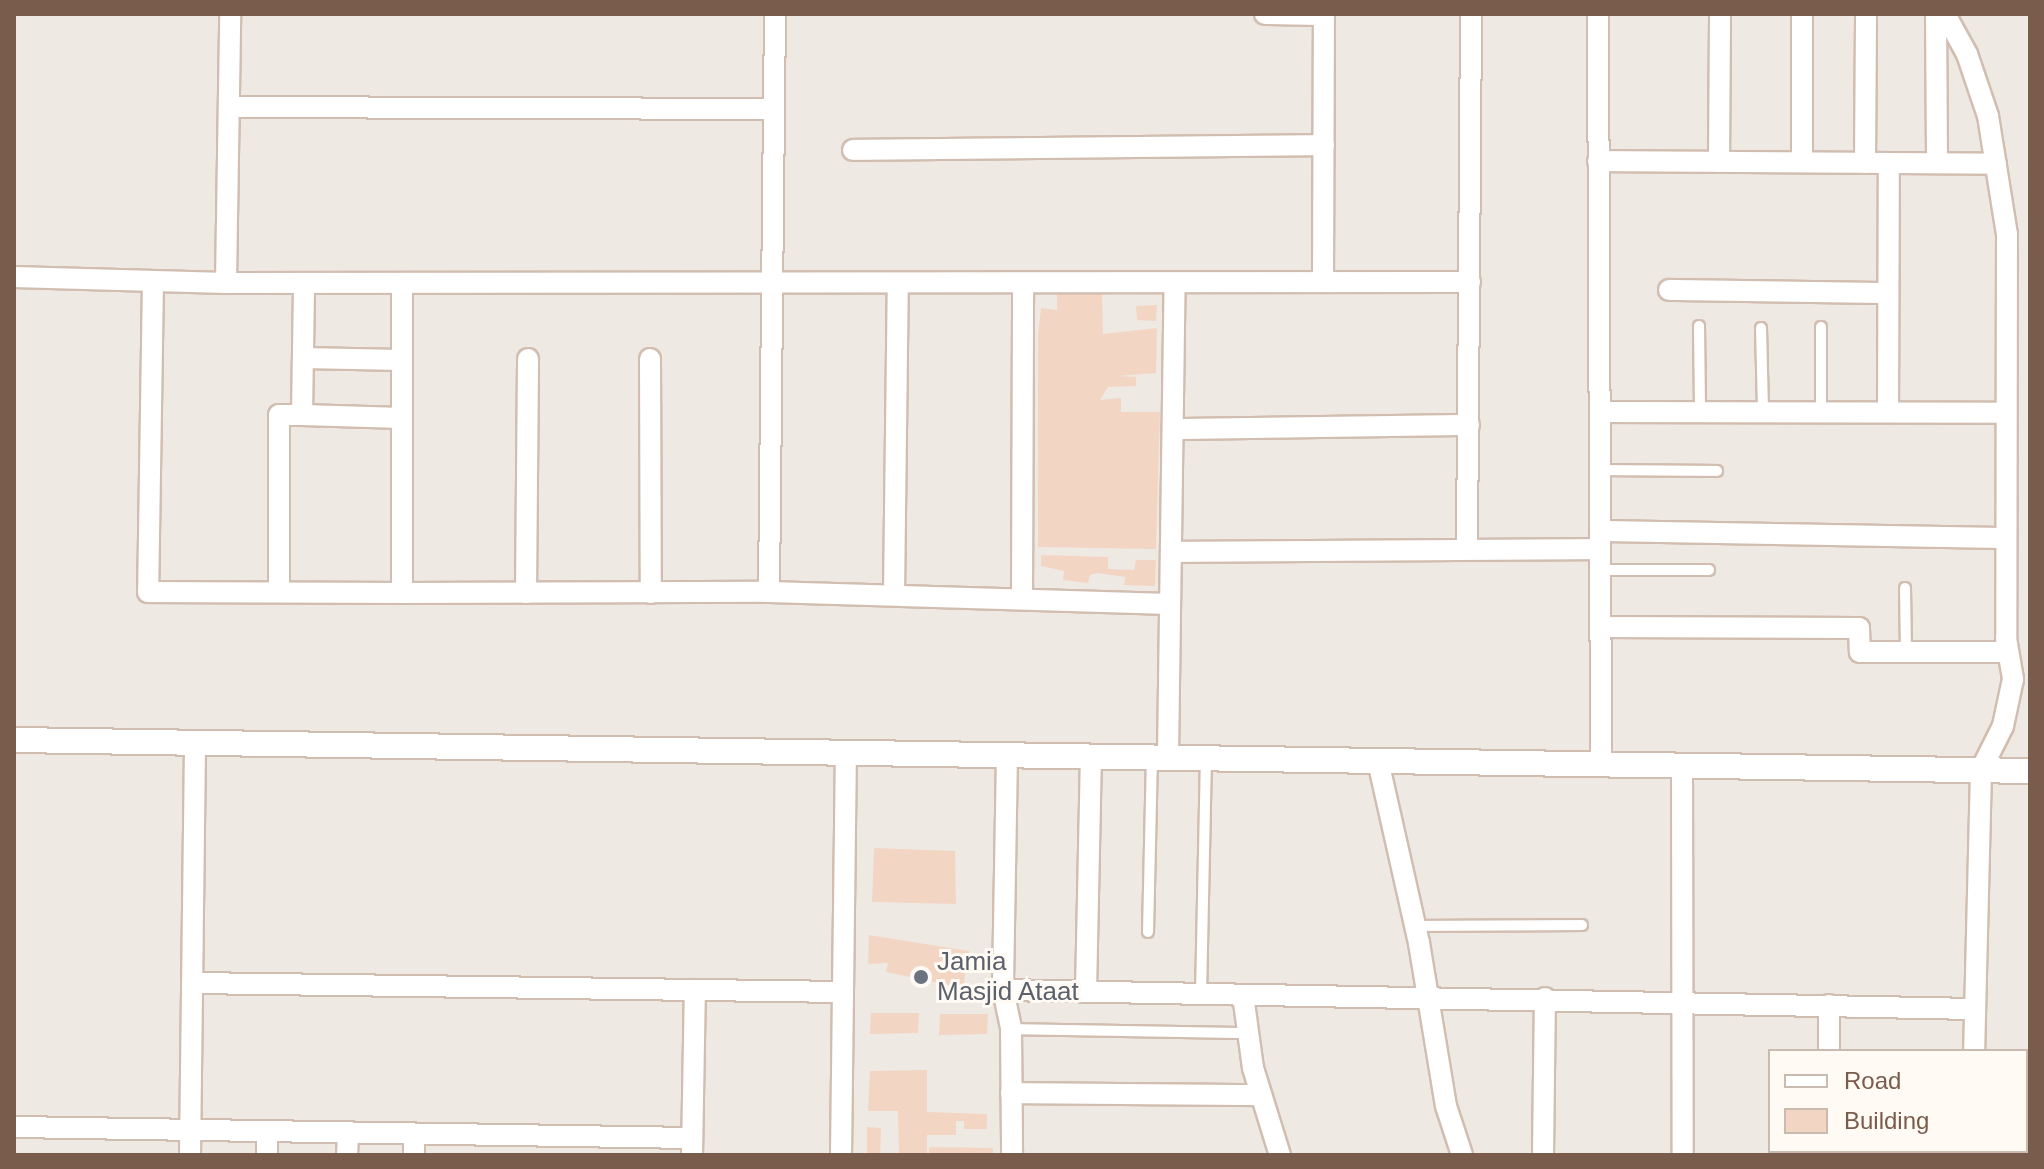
<!DOCTYPE html>
<style>
body{margin:0}
#map{position:relative;width:2044px;height:1169px;overflow:hidden;background:#fdf6ec;font-family:Helvetica,sans-serif}
div>[style]{position:absolute}
.industrial>*{inset:0;background:#efe9e4}
.building>*{inset:0;background:#f3d5c3}
.roads{filter:drop-shadow(2px 0 #d1beb0) drop-shadow(-2px 0 #d1beb0) drop-shadow(0 2px #d1beb0) drop-shadow(0 -2px #d1beb0)}
.service>*{height:10px;margin:-5px;padding:0 5px;transform-origin:5px;border-radius:5px;background:#fff}
.minor>*{height:20px;margin:-10px;padding:0 10px;transform-origin:10px;border-radius:10px;background:#fff}
.tertiary>*{height:24px;margin:-12px;padding:0 12px;transform-origin:12px;border-radius:12px;background:#fff}
.dots>*{width:22px;height:22px;translate:-50% -50%;box-sizing:border-box;border:4px solid #fffaf3;border-radius:50%}
span{translate:-50% -50%;white-space:nowrap;text-align:center;line-height:1.15;-webkit-text-stroke:6px #fffaf3;paint-order:stroke}
.worship-label{font-size:26px;color:#5b616d}
.left{translate:0 -50%;text-align:left}
.frame{position:absolute;inset:0;border:16px solid #7a5c4d;pointer-events:none}
.legend{position:absolute;left:1768px;top:1049px;width:260px;height:104px;box-sizing:border-box;background:#fffaf3;border:2px solid #cabbb1;margin:0;padding:10px 14px;list-style:none;font-size:24px;color:#7a5c4d}
.legend li{display:flex;align-items:center;gap:16px;height:40px}
.legend b{width:40px;border:2px solid #cabbb1}
</style>
<div id="map">
<div class="industrial">
<div style="clip-path:polygon(evenodd,14px 14px,2030px 14px,2030px 1155px,14px 1155px,14px 14px,1770px 1051px,2026px 1051px,2026px 1151px,1770px 1151px,1770px 1051px)"></div>
</div>
<div class="building">
<div style="clip-path:polygon(1057px 294px,1102px 294px,1103px 334px,1157px 328px,1156px 373px,1118px 376px,1136px 377px,1136px 386px,1108px 387px,1100px 400px,1121px 398px,1121px 412px,1160px 412px,1156px 549px,1038px 547px,1038px 335px,1041px 308px,1057px 310px)"></div>
<div style="clip-path:polygon(1157px 305px,1156px 321px,1137px 320px,1136px 306px)"></div>
<div style="clip-path:polygon(1041px 555px,1108px 557px,1108px 569px,1134px 570px,1136px 560px,1156px 560px,1155px 586px,1124px 585px,1125px 577px,1098px 573px,1090px 575px,1088px 583px,1063px 580px,1064px 571px,1041px 566px)"></div>
<div style="clip-path:polygon(874px 848px,955px 851px,956px 904px,872px 902px)"></div>
<div style="clip-path:polygon(869px 935px,969px 951px,963px 988px,886px 972px,888px 963px,868px 964px)"></div>
<div style="clip-path:polygon(871px 1013px,919px 1013px,918px 1033px,870px 1034px)"></div>
<div style="clip-path:polygon(940px 1014px,988px 1014px,987px 1034px,939px 1035px)"></div>
<div style="clip-path:polygon(927px 1070px,927px 1112px,987px 1114px,987px 1129px,964px 1129px,964px 1121px,956px 1121px,956px 1135px,927px 1135px,927px 1155px,899px 1155px,898px 1111px,868px 1111px,870px 1071px)"></div>
<div style="clip-path:polygon(867px 1127px,881px 1128px,880px 1155px,867px 1155px)"></div>
<div style="clip-path:polygon(929px 1147px,993px 1148px,993px 1155px,929px 1155px)"></div>
</div>
<div class="roads">
<div class="service">
<div style="left:1699px;top:326px;width:86px;rotate:89.3deg"></div>
<div style="left:1821px;top:327px;width:85px;rotate:90deg"></div>
<div style="left:1761px;top:328px;width:84px;rotate:88.6deg"></div>
<div style="left:1600px;top:470px;width:117px;rotate:0.5deg"></div>
<div style="left:1600px;top:570px;width:109px"></div>
<div style="left:1905px;top:588px;width:64px;rotate:89.1deg"></div>
<div style="left:1415px;top:926px;width:167px;rotate:-0.3deg"></div>
<div style="left:1148px;top:932px;width:174px;rotate:-88.7deg"></div>
<div style="left:1201px;top:995px;width:236px;rotate:-88.8deg"></div>
<div style="left:1011px;top:1029px;width:237px;rotate:1deg"></div>
</div>
<div class="minor">
<div style="left:1265px;top:14px;width:59px;rotate:1deg"></div>
<div style="left:1598px;top:14px;width:750px;rotate:89.77deg"></div>
<div style="left:1936px;top:14px;width:149px;rotate:89.6deg"></div>
<div style="left:1945px;top:14px;width:46px;rotate:61.2deg"></div>
<div style="left:1967px;top:54px;width:65px;rotate:71.3deg"></div>
<div style="left:1988px;top:116px;width:120px;rotate:80.9deg"></div>
<div style="left:2007px;top:234px;width:404px;rotate:90.1deg"></div>
<div style="left:2006px;top:638px;width:42px;rotate:80.3deg"></div>
<div style="left:2013px;top:679px;width:48px;rotate:102deg"></div>
<div style="left:2003px;top:726px;width:49px;rotate:116.6deg"></div>
<div style="left:1981px;top:770px;width:281px;rotate:91.4deg"></div>
<div style="left:229px;top:107px;width:544px;rotate:0.21deg"></div>
<div style="left:853px;top:150px;width:471px;rotate:-0.6deg"></div>
<div style="left:1598px;top:161px;width:398px;rotate:0.4deg"></div>
<div style="left:1719px;top:162px;width:148px;rotate:-89.6deg"></div>
<div style="left:1802px;top:162px;width:148px;rotate:-90deg"></div>
<div style="left:1865px;top:163px;width:149px;rotate:-89.6deg"></div>
<div style="left:14px;top:277px;width:212px;rotate:1.6deg"></div>
<div style="left:226px;top:283px;width:1244px;rotate:-0.05deg"></div>
<div style="left:153px;top:281px;width:311px;rotate:90.9deg"></div>
<div style="left:148px;top:592px;width:254px;rotate:0.2deg"></div>
<div style="left:1323px;top:282px;width:268px;rotate:-89.8deg"></div>
<div style="left:226px;top:283px;width:269px;rotate:-89.1deg"></div>
<div style="left:402px;top:283px;width:310px;rotate:90deg"></div>
<div style="left:402px;top:593px;width:367px;rotate:-0.2deg"></div>
<div style="left:769px;top:592px;width:401px;rotate:1.7deg"></div>
<div style="left:1669px;top:290px;width:219px;rotate:0.8deg"></div>
<div style="left:303px;top:358px;width:99px;rotate:1.2deg"></div>
<div style="left:650px;top:359px;width:234px;rotate:89.8deg"></div>
<div style="left:1600px;top:412px;width:405px;rotate:0.1deg"></div>
<div style="left:1888px;top:412px;width:249px;rotate:-89.8deg"></div>
<div style="left:302px;top:415px;width:100px;rotate:1.7deg"></div>
<div style="left:1173px;top:429px;width:296px;rotate:-0.8deg"></div>
<div style="left:1600px;top:531px;width:405px;rotate:1deg"></div>
<div style="left:1467px;top:548px;width:534px;rotate:-89.57deg"></div>
<div style="left:1171px;top:552px;width:429px;rotate:-0.4deg"></div>
<div style="left:279px;top:592px;width:177px;rotate:-90deg"></div>
<div style="left:279px;top:415px;width:23px"></div>
<div style="left:302px;top:415px;width:132px;rotate:-89.1deg"></div>
<div style="left:769px;top:592px;width:578px;rotate:-89.41deg"></div>
<div style="left:526px;top:593px;width:234px;rotate:-89.5deg"></div>
<div style="left:894px;top:595px;width:312px;rotate:-89.3deg"></div>
<div style="left:1022px;top:598px;width:314px;rotate:-89.8deg"></div>
<div style="left:1601px;top:627px;width:258px;rotate:0.2deg"></div>
<div style="left:1859px;top:628px;width:24px;rotate:88deg"></div>
<div style="left:1860px;top:652px;width:148px"></div>
<div style="left:1007px;top:755px;width:235px;rotate:91deg"></div>
<div style="left:1003px;top:990px;width:40px;rotate:78deg"></div>
<div style="left:1011px;top:1029px;width:126px;rotate:89.5deg"></div>
<div style="left:1168px;top:756px;width:473px;rotate:-89.2deg"></div>
<div style="left:1378px;top:761px;width:187px;rotate:77.3deg"></div>
<div style="left:1419px;top:943px;width:165px;rotate:80.6deg"></div>
<div style="left:1446px;top:1106px;width:52px;rotate:71.9deg"></div>
<div style="left:1682px;top:765px;width:390px;rotate:89.9deg"></div>
<div style="left:192px;top:983px;width:651px;rotate:0.79deg"></div>
<div style="left:1003px;top:990px;width:971px;rotate:1.12deg"></div>
<div style="left:1086px;top:992px;width:236px;rotate:-88.8deg"></div>
<div style="left:1243px;top:995px;width:74px;rotate:82.2deg"></div>
<div style="left:1253px;top:1068px;width:91px;rotate:72.8deg"></div>
<div style="left:1829px;top:1051px;width:46px;rotate:-90deg"></div>
<div style="left:1011px;top:1093px;width:250px;rotate:0.5deg"></div>
<div style="left:14px;top:1127px;width:678px;rotate:0.93deg"></div>
<div style="left:1974px;top:1151px;width:4px;rotate:90deg"></div>
<div style="left:190px;top:1155px;width:413px;rotate:-89.3deg"></div>
<div style="left:267px;top:1155px;width:23px;rotate:-90deg"></div>
<div style="left:347px;top:1155px;width:21px;rotate:-87deg"></div>
<div style="left:414px;top:1155px;width:21px;rotate:-90deg"></div>
<div style="left:692px;top:1155px;width:165px;rotate:-89deg"></div>
<div style="left:841px;top:1155px;width:403px;rotate:-89.3deg"></div>
<div style="left:1543px;top:1155px;width:157px;rotate:-89.3deg"></div>
<div style="left:1828px;top:1155px;width:4px;rotate:-90deg"></div>
</div>
<div class="tertiary">
<div style="left:14px;top:740px;width:2016px;rotate:0.88deg"></div>
</div>
</div>
<div class="dots">
<div style="left:921px;top:977px;background:#6b7280"></div>
</div>
<div class="worship-label">
<span class="left" style="left:937px;top:977px">Jamia<br>Masjid Ataat</span>
</div>
<div class="frame"></div>
<ul class="legend">
<li><b style="height:10px;background:#fff"></b>Road</li>
<li><b style="height:22px;background:#f3d5c3"></b>Building</li>
</ul>
</div>
